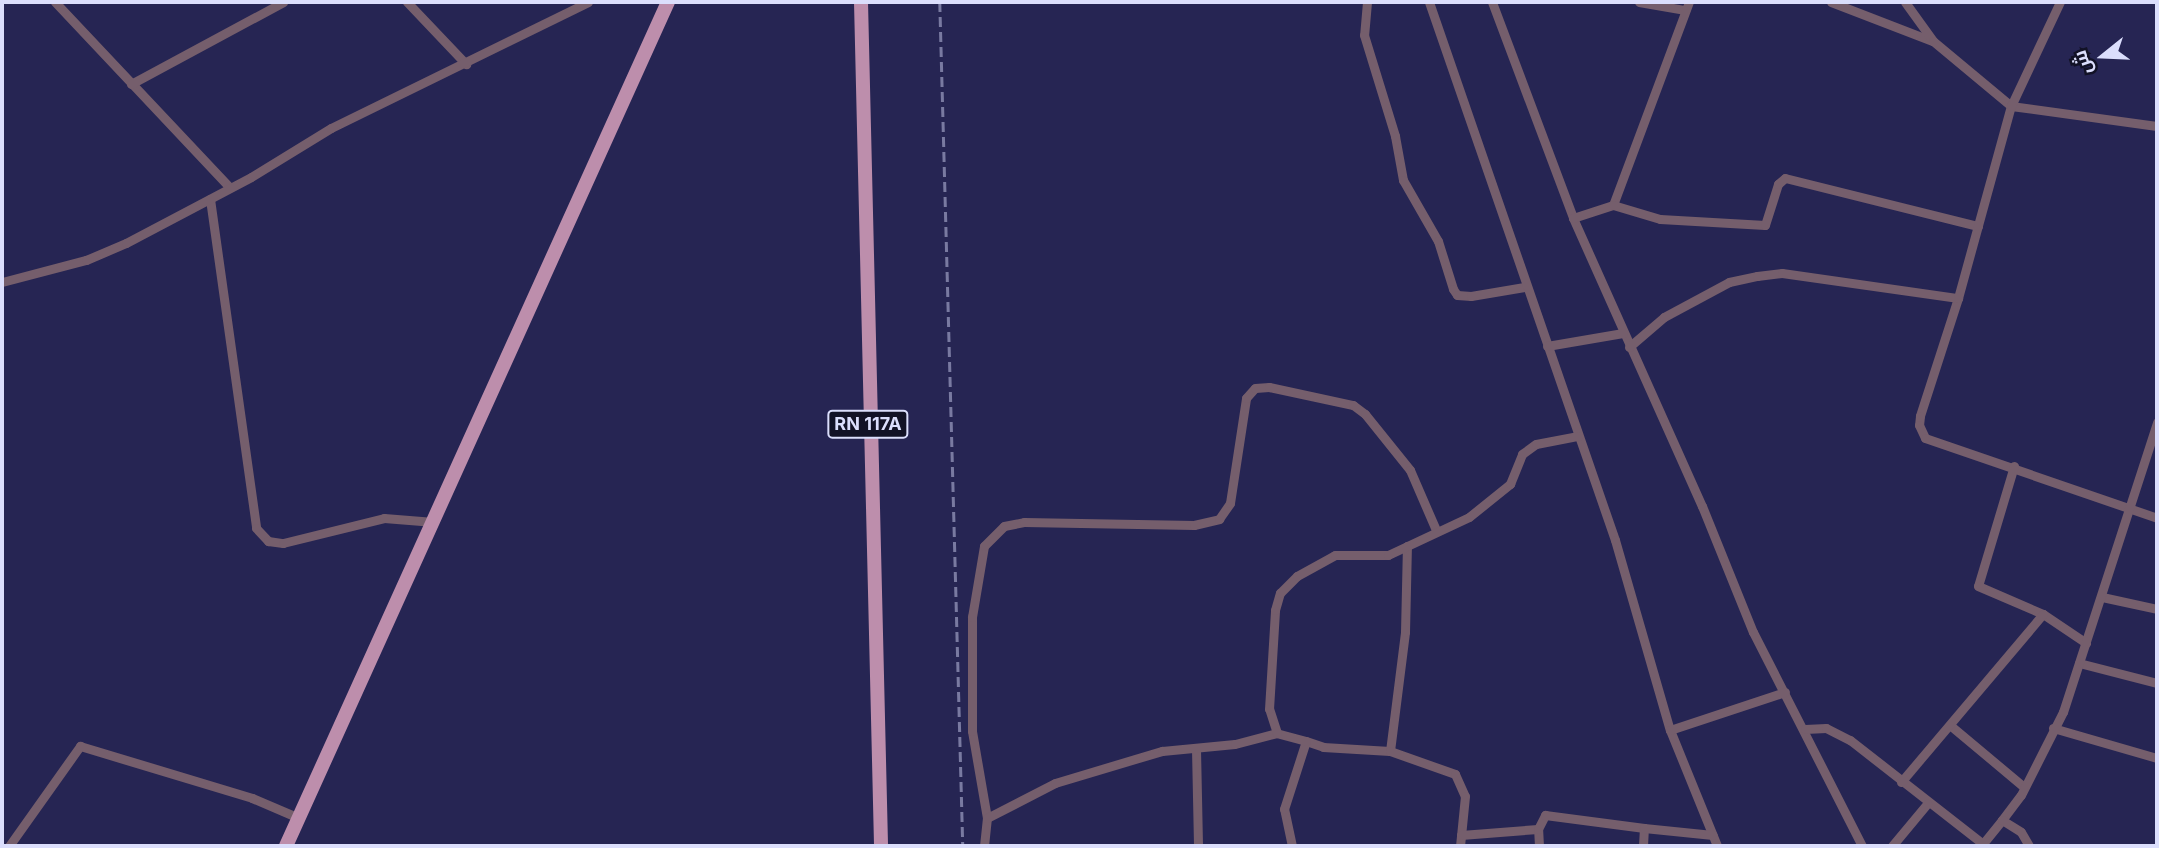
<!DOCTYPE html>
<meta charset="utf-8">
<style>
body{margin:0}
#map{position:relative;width:2159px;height:848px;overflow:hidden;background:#262553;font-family:Inter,Cairo,sans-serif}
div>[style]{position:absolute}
.street>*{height:9px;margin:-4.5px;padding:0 4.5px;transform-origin:4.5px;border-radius:4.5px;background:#755e6c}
.primary>*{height:14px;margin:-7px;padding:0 7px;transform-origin:7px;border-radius:7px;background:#bd8eac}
.rail>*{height:2.5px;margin-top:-1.25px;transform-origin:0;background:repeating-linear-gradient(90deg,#797aa1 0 10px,transparent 0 15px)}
span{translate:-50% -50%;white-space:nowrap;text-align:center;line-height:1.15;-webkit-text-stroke:5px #121226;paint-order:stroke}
.shield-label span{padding:2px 5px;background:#121226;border:2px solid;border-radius:5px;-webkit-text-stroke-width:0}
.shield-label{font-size:18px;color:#dbdefc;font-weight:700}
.frame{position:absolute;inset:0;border:4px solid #dbdefc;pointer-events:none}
.north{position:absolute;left:2068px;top:21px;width:70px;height:70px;-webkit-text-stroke:5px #121226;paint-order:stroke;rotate:252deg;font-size:19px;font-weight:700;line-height:28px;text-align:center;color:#dbdefc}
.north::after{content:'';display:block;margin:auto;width:24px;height:32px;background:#dbdefc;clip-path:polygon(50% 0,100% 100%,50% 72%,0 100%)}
</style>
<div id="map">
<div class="street">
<div style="left:55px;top:2px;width:255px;rotate:46.7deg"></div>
<div style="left:407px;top:2px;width:86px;rotate:46.4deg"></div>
<div style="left:1367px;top:2px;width:33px;rotate:95deg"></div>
<div style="left:1364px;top:35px;width:106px;rotate:72.9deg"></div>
<div style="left:1395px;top:136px;width:45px;rotate:79.7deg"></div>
<div style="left:1403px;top:180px;width:70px;rotate:60.2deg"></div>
<div style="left:1438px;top:241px;width:50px;rotate:72.6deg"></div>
<div style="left:1453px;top:289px;width:7px;rotate:56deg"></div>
<div style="left:1457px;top:295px;width:14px;rotate:4deg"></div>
<div style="left:1471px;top:296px;width:54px;rotate:-9.6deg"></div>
<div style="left:1429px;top:2px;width:569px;rotate:70.93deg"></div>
<div style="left:1615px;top:540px;width:198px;rotate:73.9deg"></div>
<div style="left:1670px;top:730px;width:125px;rotate:67.9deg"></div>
<div style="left:1492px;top:2px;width:231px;rotate:69.4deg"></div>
<div style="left:1573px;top:218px;width:316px;rotate:65.9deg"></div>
<div style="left:1702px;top:506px;width:136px;rotate:68deg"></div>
<div style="left:1753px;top:632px;width:240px;rotate:63deg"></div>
<div style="left:1639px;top:2px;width:47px;rotate:9.9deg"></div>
<div style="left:1831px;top:2px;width:108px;rotate:21.1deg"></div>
<div style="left:1905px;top:2px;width:48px;rotate:54.3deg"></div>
<div style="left:1933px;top:41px;width:102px;rotate:39.8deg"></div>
<div style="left:2011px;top:106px;width:147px;rotate:7.8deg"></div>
<div style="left:131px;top:84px;width:173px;rotate:-28.3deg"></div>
<div style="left:210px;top:199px;width:332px;rotate:82deg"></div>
<div style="left:256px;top:528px;width:18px;rotate:47deg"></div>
<div style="left:268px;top:541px;width:15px;rotate:8deg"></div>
<div style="left:283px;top:543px;width:104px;rotate:-13.9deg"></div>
<div style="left:384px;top:518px;width:50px;rotate:4.6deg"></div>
<div style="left:1613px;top:205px;width:217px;rotate:-69.5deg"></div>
<div style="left:1573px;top:218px;width:42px;rotate:-18deg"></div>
<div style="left:1613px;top:205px;width:49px;rotate:16.6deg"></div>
<div style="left:1660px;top:219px;width:105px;rotate:3.3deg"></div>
<div style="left:1765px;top:225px;width:43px;rotate:-72.4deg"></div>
<div style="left:1778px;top:184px;width:9px;rotate:-41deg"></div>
<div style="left:1785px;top:178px;width:199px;rotate:14deg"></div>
<div style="left:2px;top:282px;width:87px;rotate:-14.7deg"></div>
<div style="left:86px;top:260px;width:43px;rotate:-23deg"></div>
<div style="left:126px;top:243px;width:141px;rotate:-27.8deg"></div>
<div style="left:251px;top:177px;width:94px;rotate:-31.5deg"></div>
<div style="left:331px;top:128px;width:286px;rotate:-26.1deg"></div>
<div style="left:1958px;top:298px;width:124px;rotate:107.9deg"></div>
<div style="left:1920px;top:416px;width:9px;rotate:96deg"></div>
<div style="left:1919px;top:425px;width:14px;rotate:65deg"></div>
<div style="left:1925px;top:438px;width:245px;rotate:19deg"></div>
<div style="left:1547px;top:346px;width:77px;rotate:-9.7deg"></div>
<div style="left:1629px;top:347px;width:46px;rotate:-40.6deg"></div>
<div style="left:1664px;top:317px;width:74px;rotate:-28.3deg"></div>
<div style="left:1729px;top:282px;width:29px;rotate:-12deg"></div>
<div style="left:1757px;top:276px;width:25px;rotate:-7deg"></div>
<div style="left:1782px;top:273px;width:178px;rotate:8.1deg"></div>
<div style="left:1958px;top:298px;width:199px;rotate:-74.6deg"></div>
<div style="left:2011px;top:106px;width:115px;rotate:-64.8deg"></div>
<div style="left:2014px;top:466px;width:125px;rotate:106.7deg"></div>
<div style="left:1978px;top:586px;width:71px;rotate:23.3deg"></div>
<div style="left:2043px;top:614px;width:52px;rotate:34deg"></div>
<div style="left:2102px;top:597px;width:56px;rotate:12.3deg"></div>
<div style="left:2079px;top:663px;width:81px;rotate:14.4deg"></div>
<div style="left:1951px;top:726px;width:95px;rotate:39.9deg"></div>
<div style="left:2053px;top:728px;width:108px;rotate:16.1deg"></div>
<div style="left:1805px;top:729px;width:21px;rotate:-3deg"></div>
<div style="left:1826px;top:728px;width:27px;rotate:27deg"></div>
<div style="left:1850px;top:740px;width:169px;rotate:38deg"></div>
<div style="left:1670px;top:730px;width:121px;rotate:-18.3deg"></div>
<div style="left:1306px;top:741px;width:18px;rotate:19deg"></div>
<div style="left:1323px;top:747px;width:67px;rotate:3.4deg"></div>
<div style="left:1390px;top:751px;width:120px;rotate:-82.8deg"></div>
<div style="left:1405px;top:632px;width:86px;rotate:-88.7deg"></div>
<div style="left:1196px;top:749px;width:97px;rotate:88.8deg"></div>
<div style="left:1390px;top:751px;width:69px;rotate:19.5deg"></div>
<div style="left:1455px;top:774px;width:24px;rotate:66deg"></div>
<div style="left:1465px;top:796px;width:50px;rotate:95.7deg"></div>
<div style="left:1901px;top:782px;width:220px;rotate:-49.8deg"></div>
<div style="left:987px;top:818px;width:88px;rotate:-99.8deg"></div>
<div style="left:972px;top:731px;width:114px;rotate:-90deg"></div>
<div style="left:972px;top:617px;width:72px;rotate:-80.4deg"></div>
<div style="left:984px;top:546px;width:28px;rotate:-45deg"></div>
<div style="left:1004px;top:526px;width:20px;rotate:-11deg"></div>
<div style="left:1024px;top:522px;width:170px;rotate:1deg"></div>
<div style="left:1194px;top:525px;width:26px;rotate:-13deg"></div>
<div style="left:1219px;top:519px;width:19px;rotate:-55deg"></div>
<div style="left:1230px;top:503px;width:106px;rotate:-81.3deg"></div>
<div style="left:1246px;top:398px;width:13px;rotate:-48deg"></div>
<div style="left:1255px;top:388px;width:14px;rotate:-4deg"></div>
<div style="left:1269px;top:387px;width:86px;rotate:12.1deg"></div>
<div style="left:1353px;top:405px;width:15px;rotate:37deg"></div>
<div style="left:1365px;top:414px;width:72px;rotate:51.2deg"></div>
<div style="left:1410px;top:470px;width:65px;rotate:66.6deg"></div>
<div style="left:2002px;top:820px;width:31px;rotate:-53deg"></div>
<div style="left:2021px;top:795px;width:93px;rotate:-63.2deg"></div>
<div style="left:2063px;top:712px;width:305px;rotate:-72deg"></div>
<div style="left:1461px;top:835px;width:77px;rotate:-4.5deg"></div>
<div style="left:9px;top:846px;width:123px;rotate:-54.6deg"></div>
<div style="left:80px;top:746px;width:180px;rotate:16.8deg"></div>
<div style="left:252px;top:798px;width:51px;rotate:23.1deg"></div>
<div style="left:984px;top:846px;width:28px;rotate:-84deg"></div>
<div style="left:987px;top:818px;width:76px;rotate:-27.2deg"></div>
<div style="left:1055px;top:783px;width:112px;rotate:-16.7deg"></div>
<div style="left:1162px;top:751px;width:73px;rotate:-5.5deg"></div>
<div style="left:1235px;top:744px;width:43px;rotate:-14.7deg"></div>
<div style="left:1292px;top:846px;width:38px;rotate:-102deg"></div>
<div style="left:1284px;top:809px;width:71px;rotate:-72.1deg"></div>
<div style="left:1306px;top:741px;width:30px;rotate:-165deg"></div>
<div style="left:1277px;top:733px;width:25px;rotate:-108deg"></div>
<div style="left:1269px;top:709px;width:99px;rotate:-86.5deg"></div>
<div style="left:1275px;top:610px;width:18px;rotate:-74deg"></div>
<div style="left:1280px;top:593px;width:24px;rotate:-45deg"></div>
<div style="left:1297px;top:576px;width:43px;rotate:-28.9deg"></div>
<div style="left:1335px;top:555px;width:53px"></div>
<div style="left:1388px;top:555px;width:89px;rotate:-25.1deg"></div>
<div style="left:1469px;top:517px;width:53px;rotate:-38.8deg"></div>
<div style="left:1510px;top:484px;width:32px;rotate:-68deg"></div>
<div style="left:1522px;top:454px;width:17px;rotate:-36deg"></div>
<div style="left:1536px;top:444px;width:43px;rotate:-10.8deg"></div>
<div style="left:1539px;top:846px;width:17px;rotate:-93deg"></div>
<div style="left:1538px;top:829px;width:16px;rotate:-63deg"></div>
<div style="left:1545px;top:815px;width:100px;rotate:7.5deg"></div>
<div style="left:1643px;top:846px;width:18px;rotate:-87deg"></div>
<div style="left:1644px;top:828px;width:69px;rotate:5.8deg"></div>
<div style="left:1892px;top:846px;width:55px;rotate:-50.2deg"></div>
<div style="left:1981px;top:846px;width:33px;rotate:-51deg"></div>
<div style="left:2002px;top:820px;width:22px;rotate:32deg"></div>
<div style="left:2021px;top:832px;width:16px;rotate:60deg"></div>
</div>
<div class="primary">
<div style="left:861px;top:2px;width:844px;rotate:88.64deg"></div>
<div style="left:286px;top:846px;width:926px;rotate:-65.65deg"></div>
</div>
<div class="rail">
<div style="left:940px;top:2px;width:844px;rotate:88.44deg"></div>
</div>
<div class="shield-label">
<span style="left:868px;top:424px">RN 117A</span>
</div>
<div class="frame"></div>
<div class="north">ش</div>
</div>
